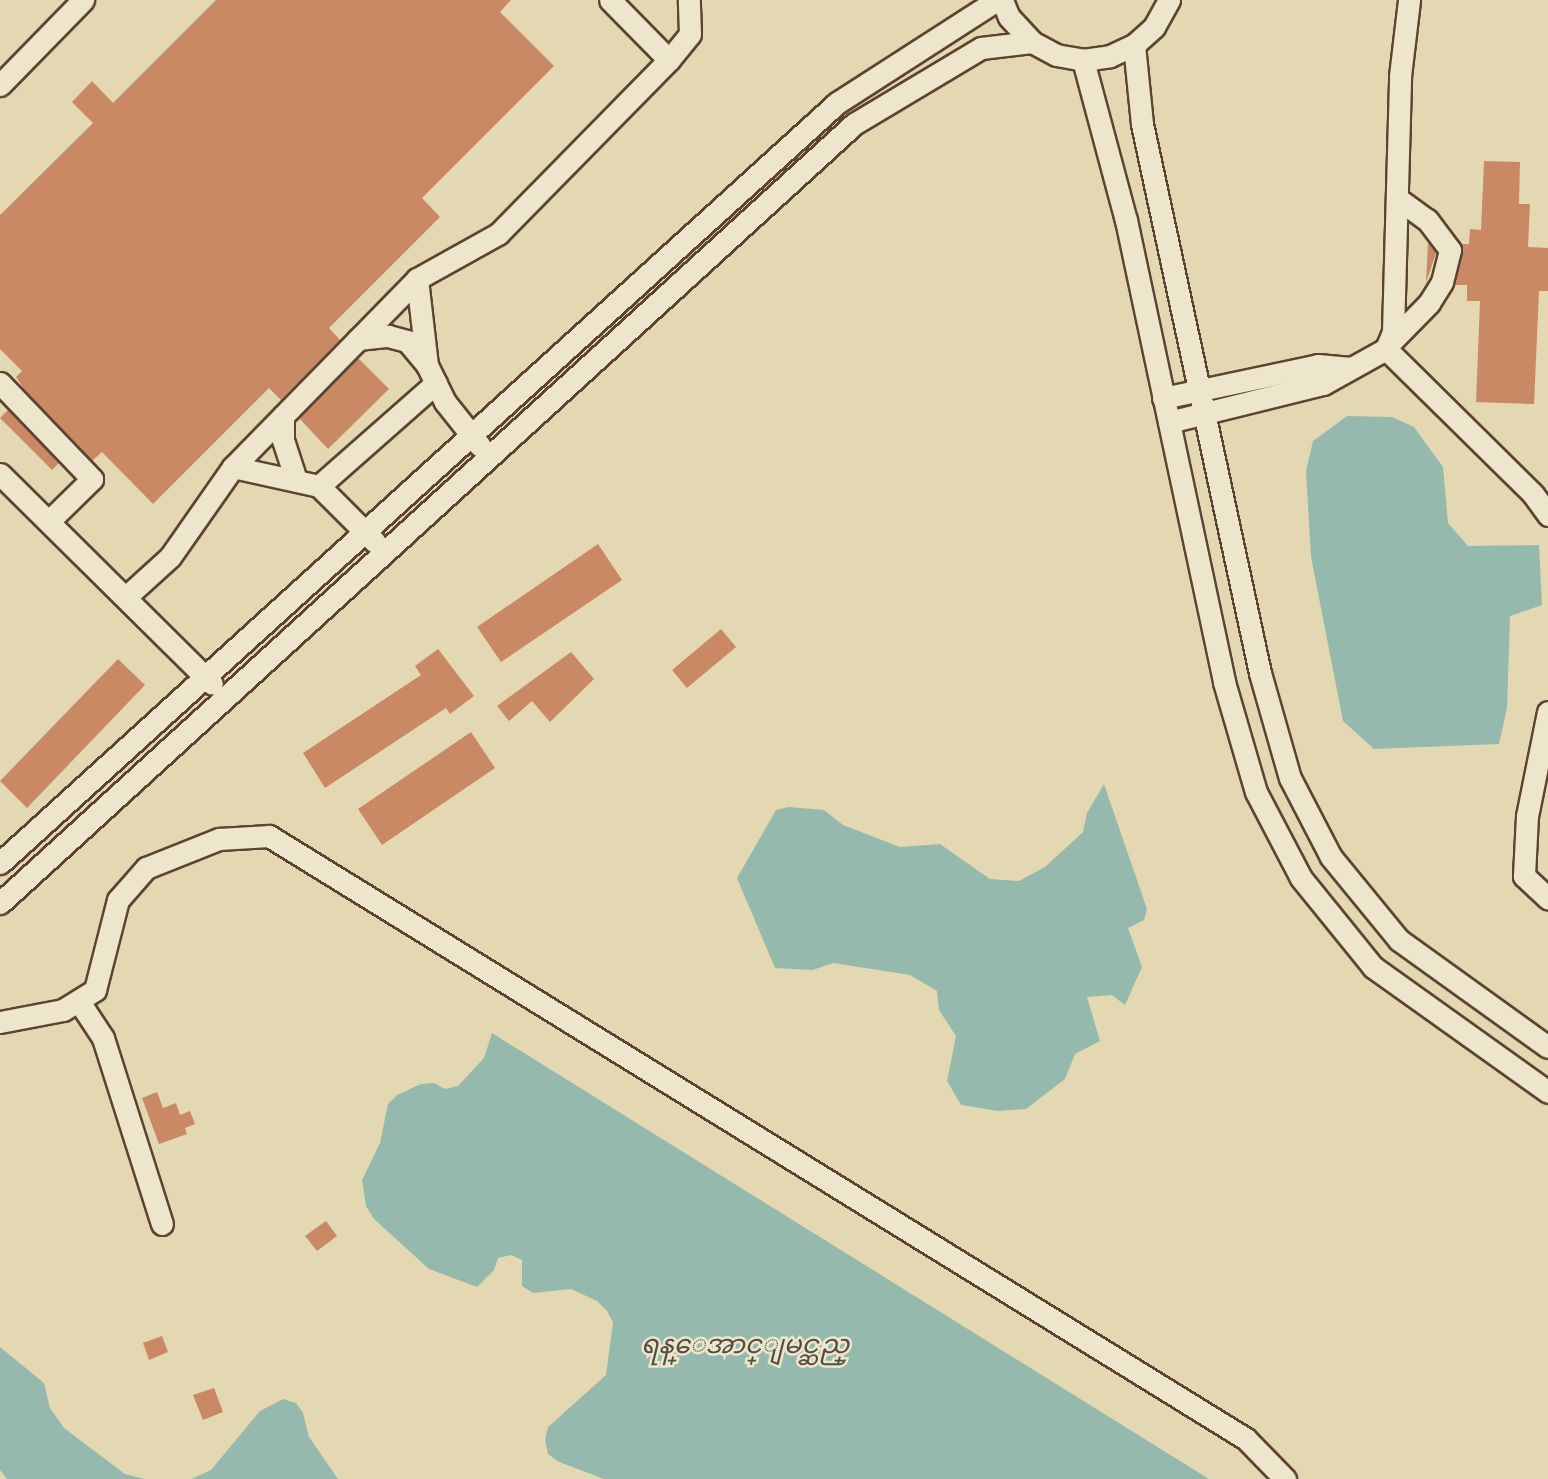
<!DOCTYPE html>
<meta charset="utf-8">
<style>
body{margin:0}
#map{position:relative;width:1548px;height:1479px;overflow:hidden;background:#e4d8b2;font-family:"IM FELL English","Noto Sans Myanmar",serif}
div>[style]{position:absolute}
.water>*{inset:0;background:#95baad}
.building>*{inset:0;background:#c98965}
.roads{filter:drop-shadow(2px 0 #5d4432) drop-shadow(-2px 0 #5d4432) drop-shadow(0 2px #5d4432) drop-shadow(0 -2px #5d4432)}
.minor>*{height:21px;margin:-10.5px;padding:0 10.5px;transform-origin:10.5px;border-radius:10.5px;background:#ede6cd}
span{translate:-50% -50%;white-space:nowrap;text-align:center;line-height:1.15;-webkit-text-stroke:5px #ede6cd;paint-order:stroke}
.water-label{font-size:26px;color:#534d42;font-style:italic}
</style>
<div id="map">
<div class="water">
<div style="clip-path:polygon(1347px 416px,1392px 417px,1414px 427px,1443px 467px,1448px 523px,1468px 546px,1539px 545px,1542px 605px,1510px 616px,1507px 708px,1499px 744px,1374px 749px,1343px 721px,1311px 557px,1306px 471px,1313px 441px)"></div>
<div style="clip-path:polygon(1104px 784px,1147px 909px,1144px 920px,1128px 928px,1142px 967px,1125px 1005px,1112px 995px,1087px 997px,1100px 1041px,1075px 1054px,1065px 1079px,1026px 1109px,998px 1111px,961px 1105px,947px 1081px,956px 1036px,939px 1010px,937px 991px,910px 975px,833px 963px,813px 970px,775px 968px,737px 878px,776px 810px,789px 807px,824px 810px,843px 825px,900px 847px,940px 844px,990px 879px,1019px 881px,1045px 867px,1083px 832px,1087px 813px)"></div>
<div style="clip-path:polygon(492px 1033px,1209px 1479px,604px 1479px,559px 1462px,548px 1454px,545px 1440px,548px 1427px,606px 1375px,613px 1322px,607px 1311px,597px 1301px,571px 1289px,533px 1293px,522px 1286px,522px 1260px,511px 1255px,498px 1258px,494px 1270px,477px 1287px,429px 1269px,374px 1219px,366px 1206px,362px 1180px,380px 1143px,388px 1104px,397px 1095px,421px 1084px,434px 1083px,445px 1089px,458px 1086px,484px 1058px)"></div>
<div style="clip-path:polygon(0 1347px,44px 1383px,50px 1408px,64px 1428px,125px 1474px,145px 1479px,7px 1479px,0 1470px)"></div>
<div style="clip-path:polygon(283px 1399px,296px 1403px,303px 1413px,309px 1437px,338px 1479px,191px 1479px,211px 1470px,260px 1411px)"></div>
</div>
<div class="building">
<div style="clip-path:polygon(216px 0,511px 0,500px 12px,554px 66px,422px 198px,440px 217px,329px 328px,340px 340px,281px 400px,269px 388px,153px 504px,102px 452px,92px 461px,26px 392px,16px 377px,22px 371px,0 349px,0 215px,93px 123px,72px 102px,92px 81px,113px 103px)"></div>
<div style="clip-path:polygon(1484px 161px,1520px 162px,1519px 204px,1530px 204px,1528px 247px,1548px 248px,1548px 291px,1539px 291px,1534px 404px,1476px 402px,1480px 301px,1467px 301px,1467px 285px,1454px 285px,1461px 244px,1469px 244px,1470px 229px,1481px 230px)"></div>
<div style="clip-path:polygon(1428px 243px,1436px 253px,1426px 283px)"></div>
<div style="clip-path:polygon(358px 358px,389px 389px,328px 449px,299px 418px)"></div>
<div style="clip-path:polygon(8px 410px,59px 463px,52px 470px,0 418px)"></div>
<div style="clip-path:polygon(598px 544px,622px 580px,501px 662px,477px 627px)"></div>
<div style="clip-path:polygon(721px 629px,736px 647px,687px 688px,672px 670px)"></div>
<div style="clip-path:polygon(438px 649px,474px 696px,450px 714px,446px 708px,325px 788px,303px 753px,421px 675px,415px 666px)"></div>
<div style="clip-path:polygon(571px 652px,594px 679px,550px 722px,532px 701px,509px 721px,497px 706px)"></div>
<div style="clip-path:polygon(118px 659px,145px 685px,27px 808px,0 781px)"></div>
<div style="clip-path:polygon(471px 732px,495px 768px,382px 845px,358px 809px)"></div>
<div style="clip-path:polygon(157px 1092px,163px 1108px,176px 1103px,180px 1115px,190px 1111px,195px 1124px,185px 1128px,187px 1134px,159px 1144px,142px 1098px)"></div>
<div style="clip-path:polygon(326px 1221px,337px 1236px,317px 1251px,305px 1236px)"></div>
<div style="clip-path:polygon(162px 1336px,168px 1352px,149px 1360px,143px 1343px)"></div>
<div style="clip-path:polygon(214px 1388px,223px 1412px,203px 1420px,193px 1395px)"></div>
</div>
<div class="roads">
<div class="minor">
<div style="left:1002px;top:0;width:18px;rotate:68deg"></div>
<div style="left:1009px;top:17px;width:34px;rotate:47deg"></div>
<div style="left:1032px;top:42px;width:27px;rotate:28deg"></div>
<div style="left:1056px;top:55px;width:27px;rotate:10deg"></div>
<div style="left:1083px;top:60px;width:27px;rotate:-8deg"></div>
<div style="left:1110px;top:56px;width:26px;rotate:-25deg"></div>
<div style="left:1134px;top:45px;width:27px;rotate:-42deg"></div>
<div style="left:1154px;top:27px;width:31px;rotate:-61deg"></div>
<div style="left:1134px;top:45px;width:79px;rotate:84.2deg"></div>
<div style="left:1142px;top:124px;width:562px;rotate:77.87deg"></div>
<div style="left:1260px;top:673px;width:109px;rotate:74.1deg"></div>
<div style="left:1290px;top:778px;width:89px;rotate:62.6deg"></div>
<div style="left:1331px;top:857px;width:107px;rotate:50.7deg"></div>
<div style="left:1399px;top:940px;width:183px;rotate:35.7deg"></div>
<div style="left:669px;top:60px;width:33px;rotate:-51deg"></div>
<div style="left:690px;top:34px;width:34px;rotate:-92deg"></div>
<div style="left:1083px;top:60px;width:166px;rotate:75deg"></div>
<div style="left:1126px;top:220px;width:472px;rotate:78deg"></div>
<div style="left:1224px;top:682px;width:115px;rotate:73.8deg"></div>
<div style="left:1256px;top:792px;width:97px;rotate:62.4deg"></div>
<div style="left:1301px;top:878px;width:114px;rotate:51deg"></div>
<div style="left:1373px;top:967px;width:215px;rotate:35.5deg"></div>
<div style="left:0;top:85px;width:119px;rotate:-45.7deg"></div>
<div style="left:417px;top:279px;width:87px;rotate:83.4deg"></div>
<div style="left:427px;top:365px;width:41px;rotate:64.1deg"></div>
<div style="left:445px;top:402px;width:56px;rotate:51.5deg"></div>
<div style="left:358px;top:339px;width:30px;rotate:-6deg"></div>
<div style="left:388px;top:336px;width:20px;rotate:15deg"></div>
<div style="left:407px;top:341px;width:31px;rotate:50deg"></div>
<div style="left:1387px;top:346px;width:60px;rotate:-45.7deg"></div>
<div style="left:1429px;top:303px;width:25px;rotate:-58deg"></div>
<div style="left:1442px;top:282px;width:33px;rotate:-76deg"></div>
<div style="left:1450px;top:250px;width:38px;rotate:-127deg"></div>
<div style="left:1427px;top:220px;width:37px;rotate:-144deg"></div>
<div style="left:1386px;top:349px;width:206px;rotate:44.6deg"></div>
<div style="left:1533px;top:494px;width:26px;rotate:54deg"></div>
<div style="left:0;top:383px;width:133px;rotate:46.2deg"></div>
<div style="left:92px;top:479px;width:60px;rotate:135.7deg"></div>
<div style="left:1163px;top:398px;width:158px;rotate:-12deg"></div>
<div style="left:1318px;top:365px;width:33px;rotate:5deg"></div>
<div style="left:283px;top:416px;width:24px;rotate:90deg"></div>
<div style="left:283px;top:440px;width:39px;rotate:72deg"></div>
<div style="left:1169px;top:422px;width:159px;rotate:-13.9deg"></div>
<div style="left:1323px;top:384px;width:72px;rotate:-29.1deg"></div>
<div style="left:1386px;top:349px;width:18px;rotate:-68deg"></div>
<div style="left:1393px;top:332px;width:256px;rotate:-88.4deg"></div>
<div style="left:1400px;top:76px;width:77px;rotate:-83.2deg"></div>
<div style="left:233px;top:467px;width:88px;rotate:12.5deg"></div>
<div style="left:319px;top:486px;width:79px;rotate:45deg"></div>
<div style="left:0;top:474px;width:298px;rotate:44.7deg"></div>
<div style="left:319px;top:486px;width:156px;rotate:-41.4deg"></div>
<div style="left:127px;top:596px;width:58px;rotate:-42.2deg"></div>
<div style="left:170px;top:557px;width:110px;rotate:-55deg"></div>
<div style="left:233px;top:467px;width:263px;rotate:-45.6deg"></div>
<div style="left:417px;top:279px;width:93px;rotate:-29.1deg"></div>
<div style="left:498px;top:234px;width:244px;rotate:-45.5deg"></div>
<div style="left:669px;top:60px;width:84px;rotate:-134.5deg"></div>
<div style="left:1548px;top:712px;width:106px;rotate:101.4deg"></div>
<div style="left:1527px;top:816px;width:60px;rotate:92.9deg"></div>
<div style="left:1524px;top:876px;width:33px;rotate:43deg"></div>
<div style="left:0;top:863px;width:1131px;rotate:-42.24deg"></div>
<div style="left:837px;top:103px;width:190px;rotate:-32.8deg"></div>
<div style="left:0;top:903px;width:1156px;rotate:-42.37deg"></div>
<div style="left:854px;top:124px;width:148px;rotate:-30.9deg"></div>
<div style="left:981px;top:48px;width:51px;rotate:-6.7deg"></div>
<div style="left:80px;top:1003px;width:42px;rotate:56.7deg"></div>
<div style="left:103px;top:1038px;width:195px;rotate:72.4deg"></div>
<div style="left:0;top:1022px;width:64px;rotate:-10.8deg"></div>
<div style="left:63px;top:1010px;width:38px;rotate:-32deg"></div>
<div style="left:95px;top:990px;width:93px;rotate:-75.7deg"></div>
<div style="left:118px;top:900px;width:43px;rotate:-48.8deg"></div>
<div style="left:146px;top:868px;width:79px;rotate:-21.7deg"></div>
<div style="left:219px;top:839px;width:50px;rotate:-3.4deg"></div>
<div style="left:269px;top:836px;width:1148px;rotate:31.68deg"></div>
<div style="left:1246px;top:1439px;width:56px;rotate:45.7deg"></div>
</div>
</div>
<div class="water-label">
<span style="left:745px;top:1346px">ရန္ေအာင္ျမင္ဆည္</span>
</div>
</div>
